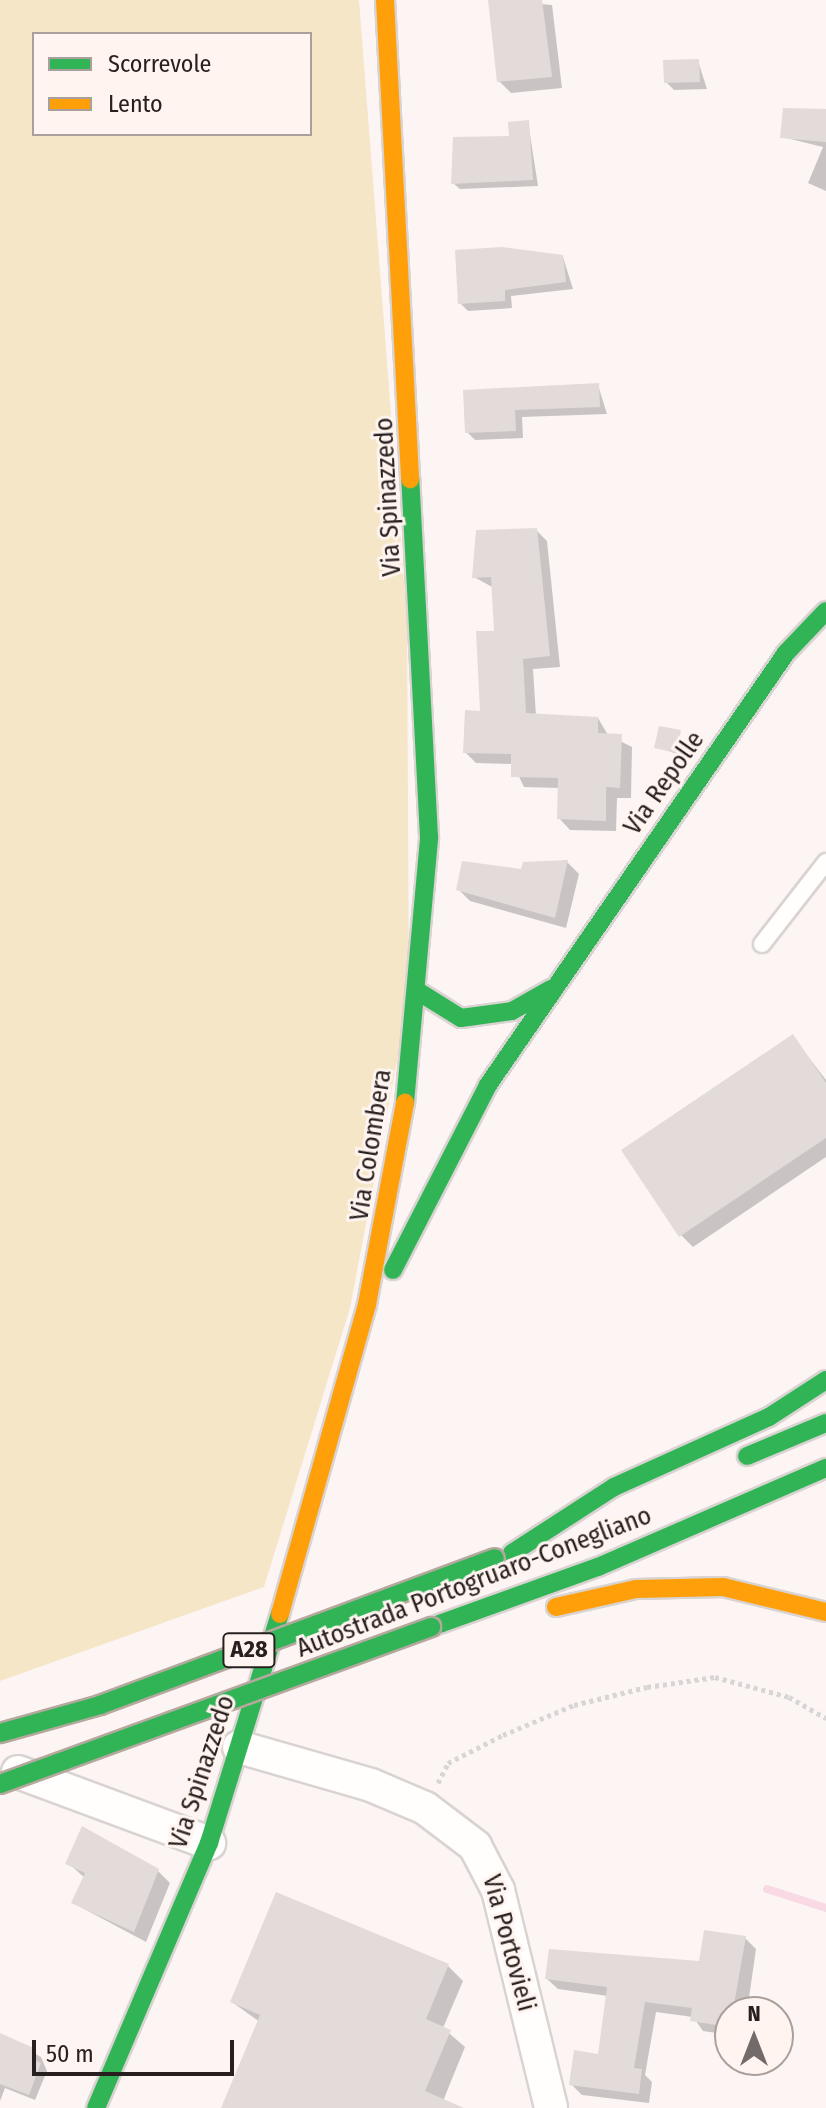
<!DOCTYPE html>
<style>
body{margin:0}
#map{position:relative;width:826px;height:2108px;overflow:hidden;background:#fcf5f4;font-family:"Fira Sans Condensed",sans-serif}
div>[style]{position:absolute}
.green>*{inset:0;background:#f5e6c7}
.shadow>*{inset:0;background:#0003}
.stream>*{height:8px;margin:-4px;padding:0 4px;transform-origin:4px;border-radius:4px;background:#f9dae4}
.building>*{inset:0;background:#e2dbda}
.path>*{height:5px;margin-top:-2.5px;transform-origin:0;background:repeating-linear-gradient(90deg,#d7d6d5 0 4px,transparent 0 8px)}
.roads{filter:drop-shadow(2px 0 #d9d3d1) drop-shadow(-2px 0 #d9d3d1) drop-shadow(0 2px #d9d3d1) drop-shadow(0 -2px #d9d3d1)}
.lane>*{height:16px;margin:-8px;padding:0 8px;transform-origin:8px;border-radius:8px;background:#fffefd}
.street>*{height:32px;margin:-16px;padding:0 16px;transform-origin:16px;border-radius:16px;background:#fffefd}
.fast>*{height:18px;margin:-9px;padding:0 9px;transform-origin:9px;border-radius:9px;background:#30b455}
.slow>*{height:18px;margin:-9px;padding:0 9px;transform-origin:9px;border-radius:9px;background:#ff9f0a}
.bridges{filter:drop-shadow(2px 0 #b5a89e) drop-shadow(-2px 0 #b5a89e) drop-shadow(0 2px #b5a89e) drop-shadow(0 -2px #b5a89e)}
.fast-bridge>*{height:18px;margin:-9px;padding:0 9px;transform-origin:9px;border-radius:9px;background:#30b455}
span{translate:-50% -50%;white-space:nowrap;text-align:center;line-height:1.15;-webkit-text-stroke:6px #fff4f0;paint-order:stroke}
.shield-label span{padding:2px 6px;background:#fff4f0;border:2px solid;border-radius:6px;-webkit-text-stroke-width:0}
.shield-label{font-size:24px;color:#27201e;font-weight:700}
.street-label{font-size:26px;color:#27201e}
.legend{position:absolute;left:32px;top:32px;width:280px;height:104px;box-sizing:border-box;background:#fff4f0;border:2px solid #a99f9c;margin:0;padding:10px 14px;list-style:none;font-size:24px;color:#27201e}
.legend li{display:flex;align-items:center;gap:16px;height:40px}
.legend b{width:40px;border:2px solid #a99f9c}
.north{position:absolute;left:714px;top:1996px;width:80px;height:80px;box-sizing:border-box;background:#fff4f0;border:2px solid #a99f9c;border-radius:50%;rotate:0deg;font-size:22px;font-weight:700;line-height:32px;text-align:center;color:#27201e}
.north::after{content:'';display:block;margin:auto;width:28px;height:36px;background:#726b69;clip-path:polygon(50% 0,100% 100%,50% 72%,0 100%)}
.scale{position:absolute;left:32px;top:2040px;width:202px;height:36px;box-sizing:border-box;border:4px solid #27201e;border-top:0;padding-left:10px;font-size:24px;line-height:28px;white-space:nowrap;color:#27201e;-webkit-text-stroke:6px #fff4f0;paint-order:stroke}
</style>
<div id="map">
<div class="green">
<div style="clip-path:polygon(evenodd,0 0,359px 0,407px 621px,409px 998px,350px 1308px,264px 1587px,0 1681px,0 0,34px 34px,310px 34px,310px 134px,34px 134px,34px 34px)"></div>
</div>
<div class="shadow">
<div style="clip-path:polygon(490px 0,552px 5px,562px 88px,511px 93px,499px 81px)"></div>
<div style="clip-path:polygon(698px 61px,707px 89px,674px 90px,666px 82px)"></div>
<div style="clip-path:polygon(826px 112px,826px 191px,808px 183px,823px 147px,782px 137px)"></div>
<div style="clip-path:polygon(528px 122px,538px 186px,460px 189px,453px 183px)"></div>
<div style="clip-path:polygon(563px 257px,573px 289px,511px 296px,512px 308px,468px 311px,460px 303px)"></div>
<div style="clip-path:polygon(598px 385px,607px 414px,522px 417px,523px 438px,475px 440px,467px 432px,465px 392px)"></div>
<div style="clip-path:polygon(536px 530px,547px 541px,560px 667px,533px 669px,536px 716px,598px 718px,608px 735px,632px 747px,631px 798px,617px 798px,616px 831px,570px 830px,559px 818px,560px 788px,524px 787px,513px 764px,476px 763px,465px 752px,482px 713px,496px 633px,494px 588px,474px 577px)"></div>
<div style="clip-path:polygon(680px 732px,680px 755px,657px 747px)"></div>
<div style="clip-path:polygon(567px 862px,579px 874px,566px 928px,470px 901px,458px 889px)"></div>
<div style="clip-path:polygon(793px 1037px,826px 1080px,826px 1157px,693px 1247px,681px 1235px)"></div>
<div style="clip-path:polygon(68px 1863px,158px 1871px,170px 1883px,146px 1942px,73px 1903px,85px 1878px)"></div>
<div style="clip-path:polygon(745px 1938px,756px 1949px,747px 2012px,730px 2012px,730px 2035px,703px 2031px,693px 2017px,656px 2012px,645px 2075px,652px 2082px,649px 2103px,582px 2095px,571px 2084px,600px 2056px,608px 1996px,558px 1989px,547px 1979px,701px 1963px)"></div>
<div style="clip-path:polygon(448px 1966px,463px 1981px,443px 2028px,465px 2047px,443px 2101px,460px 2108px,223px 2108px,260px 2022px,232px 2002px)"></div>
<div style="clip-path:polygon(0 2035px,41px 2057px,47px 2071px,35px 2100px,5px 2088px,0 2101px)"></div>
</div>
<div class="stream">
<div style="left:767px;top:1889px;width:62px;rotate:17.9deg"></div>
</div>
<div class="building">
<div style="clip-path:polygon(488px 0,542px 0,552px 77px,497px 82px)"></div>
<div style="clip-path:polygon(699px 59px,700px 82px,664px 83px,663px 60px)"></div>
<div style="clip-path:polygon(783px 108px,826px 109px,826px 142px,780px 138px)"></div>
<div style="clip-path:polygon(529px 120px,533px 180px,451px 184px,453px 137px,509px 136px,508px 122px)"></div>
<div style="clip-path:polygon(502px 247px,563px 255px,566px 282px,505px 290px,505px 301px,458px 304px,455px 250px)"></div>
<div style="clip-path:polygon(599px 383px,600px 407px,515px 410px,516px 431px,465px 433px,463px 390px)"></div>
<div style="clip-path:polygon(537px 528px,550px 656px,523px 659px,526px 713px,598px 717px,598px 733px,622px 734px,620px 788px,606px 787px,606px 821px,557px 819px,558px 778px,511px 777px,511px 754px,463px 753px,465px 710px,480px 711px,476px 631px,494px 631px,491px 577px,472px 578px,476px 530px)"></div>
<div style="clip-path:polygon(659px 726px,681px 730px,677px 753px,654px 748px)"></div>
<div style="clip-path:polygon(568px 860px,555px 918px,456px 890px,462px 861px,521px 869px,523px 862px)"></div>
<div style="clip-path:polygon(793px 1034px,826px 1083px,826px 1138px,679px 1237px,621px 1150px)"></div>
<div style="clip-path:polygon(82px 1826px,159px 1869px,134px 1932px,71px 1903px,85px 1873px,65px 1864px)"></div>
<div style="clip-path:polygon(276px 1892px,449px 1964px,426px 2019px,451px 2030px,425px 2091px,464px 2108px,221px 2108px,260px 2015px,230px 2002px)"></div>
<div style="clip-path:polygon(704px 1930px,746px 1936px,730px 2027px,690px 2021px,692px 2008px,645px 2002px,634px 2068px,642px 2069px,639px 2094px,569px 2085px,574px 2050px,598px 2054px,607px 1987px,545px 1979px,549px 1949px,699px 1961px)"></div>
<div style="clip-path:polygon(0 2033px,36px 2049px,32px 2059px,41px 2063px,29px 2095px,0 2084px)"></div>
</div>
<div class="path">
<div style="left:438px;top:1783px;width:22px;rotate:-63deg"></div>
<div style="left:448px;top:1763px;width:62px;rotate:-27deg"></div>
<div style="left:503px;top:1735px;width:77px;rotate:-22.9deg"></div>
<div style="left:574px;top:1705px;width:75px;rotate:-13.9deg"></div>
<div style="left:647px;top:1687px;width:69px;rotate:-8.4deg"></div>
<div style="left:715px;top:1677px;width:77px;rotate:15.1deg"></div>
<div style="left:789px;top:1697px;width:43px;rotate:29.6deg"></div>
</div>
<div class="roads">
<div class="lane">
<div style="left:762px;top:944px;width:104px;rotate:-52deg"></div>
</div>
<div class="street">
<div style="left:239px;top:1747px;width:137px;rotate:16.1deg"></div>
<div style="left:371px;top:1785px;width:59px;rotate:23.1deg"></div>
<div style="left:425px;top:1808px;width:63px;rotate:37.2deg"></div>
<div style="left:475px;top:1846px;width:50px;rotate:62.4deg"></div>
<div style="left:498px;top:1890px;width:224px;rotate:76.3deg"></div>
<div style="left:18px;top:1772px;width:204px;rotate:20.4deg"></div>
</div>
<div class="fast">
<div style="left:419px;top:992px;width:49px;rotate:31.8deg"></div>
<div style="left:461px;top:1018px;width:51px;rotate:-7.8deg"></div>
<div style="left:512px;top:1011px;width:45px;rotate:-29.4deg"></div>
<div style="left:405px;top:1103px;width:267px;rotate:-84.8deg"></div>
<div style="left:429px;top:837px;width:359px;rotate:-93deg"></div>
<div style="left:393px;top:1270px;width:208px;rotate:-62.8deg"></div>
<div style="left:488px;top:1085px;width:525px;rotate:-55.4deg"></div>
<div style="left:786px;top:653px;width:58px;rotate:-46.4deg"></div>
<div style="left:747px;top:1456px;width:86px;rotate:-22.7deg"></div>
<div style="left:512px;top:1553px;width:121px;rotate:-32.9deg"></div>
<div style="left:614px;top:1487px;width:170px;rotate:-24.3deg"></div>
<div style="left:769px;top:1417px;width:68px;rotate:-33deg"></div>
<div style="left:431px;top:1627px;width:177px;rotate:-19.8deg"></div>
<div style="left:598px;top:1567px;width:249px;rotate:-23.5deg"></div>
<div style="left:96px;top:2108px;width:288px;rotate:-66.9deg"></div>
<div style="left:209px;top:1843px;width:240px;rotate:-72.8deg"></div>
</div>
<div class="slow">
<div style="left:385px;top:0;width:480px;rotate:87deg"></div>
<div style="left:556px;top:1607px;width:82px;rotate:-12.7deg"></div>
<div style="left:636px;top:1589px;width:87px;rotate:-1.3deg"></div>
<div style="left:723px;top:1587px;width:106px;rotate:13.6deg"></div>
<div style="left:280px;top:1614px;width:322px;rotate:-74.3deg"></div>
<div style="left:367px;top:1304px;width:205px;rotate:-79.3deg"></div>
</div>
</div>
<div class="bridges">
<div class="fast-bridge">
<div style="left:0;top:1733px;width:104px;rotate:-15.6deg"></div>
<div style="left:100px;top:1705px;width:421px;rotate:-20.4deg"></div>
<div style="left:0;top:1784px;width:459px;rotate:-20deg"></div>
</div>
</div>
<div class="shield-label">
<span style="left:249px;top:1650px">A28</span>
</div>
<div class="street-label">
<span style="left:388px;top:497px;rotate:-93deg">Via Spinazzedo</span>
<span style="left:664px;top:783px;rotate:-55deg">Via Repolle</span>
<span style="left:371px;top:1145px;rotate:-81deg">Via Colombera</span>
<span style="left:474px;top:1582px;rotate:-21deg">Autostrada Portogruaro-Conegliano</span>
<span style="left:202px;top:1772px;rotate:-72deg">Via Spinazzedo</span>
<span style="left:509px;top:1943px;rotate:75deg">Via Portovieli</span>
</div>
<ul class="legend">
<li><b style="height:10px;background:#30b455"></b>Scorrevole</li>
<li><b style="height:10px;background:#ff9f0a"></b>Lento</li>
</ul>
<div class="north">N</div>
<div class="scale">50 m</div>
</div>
